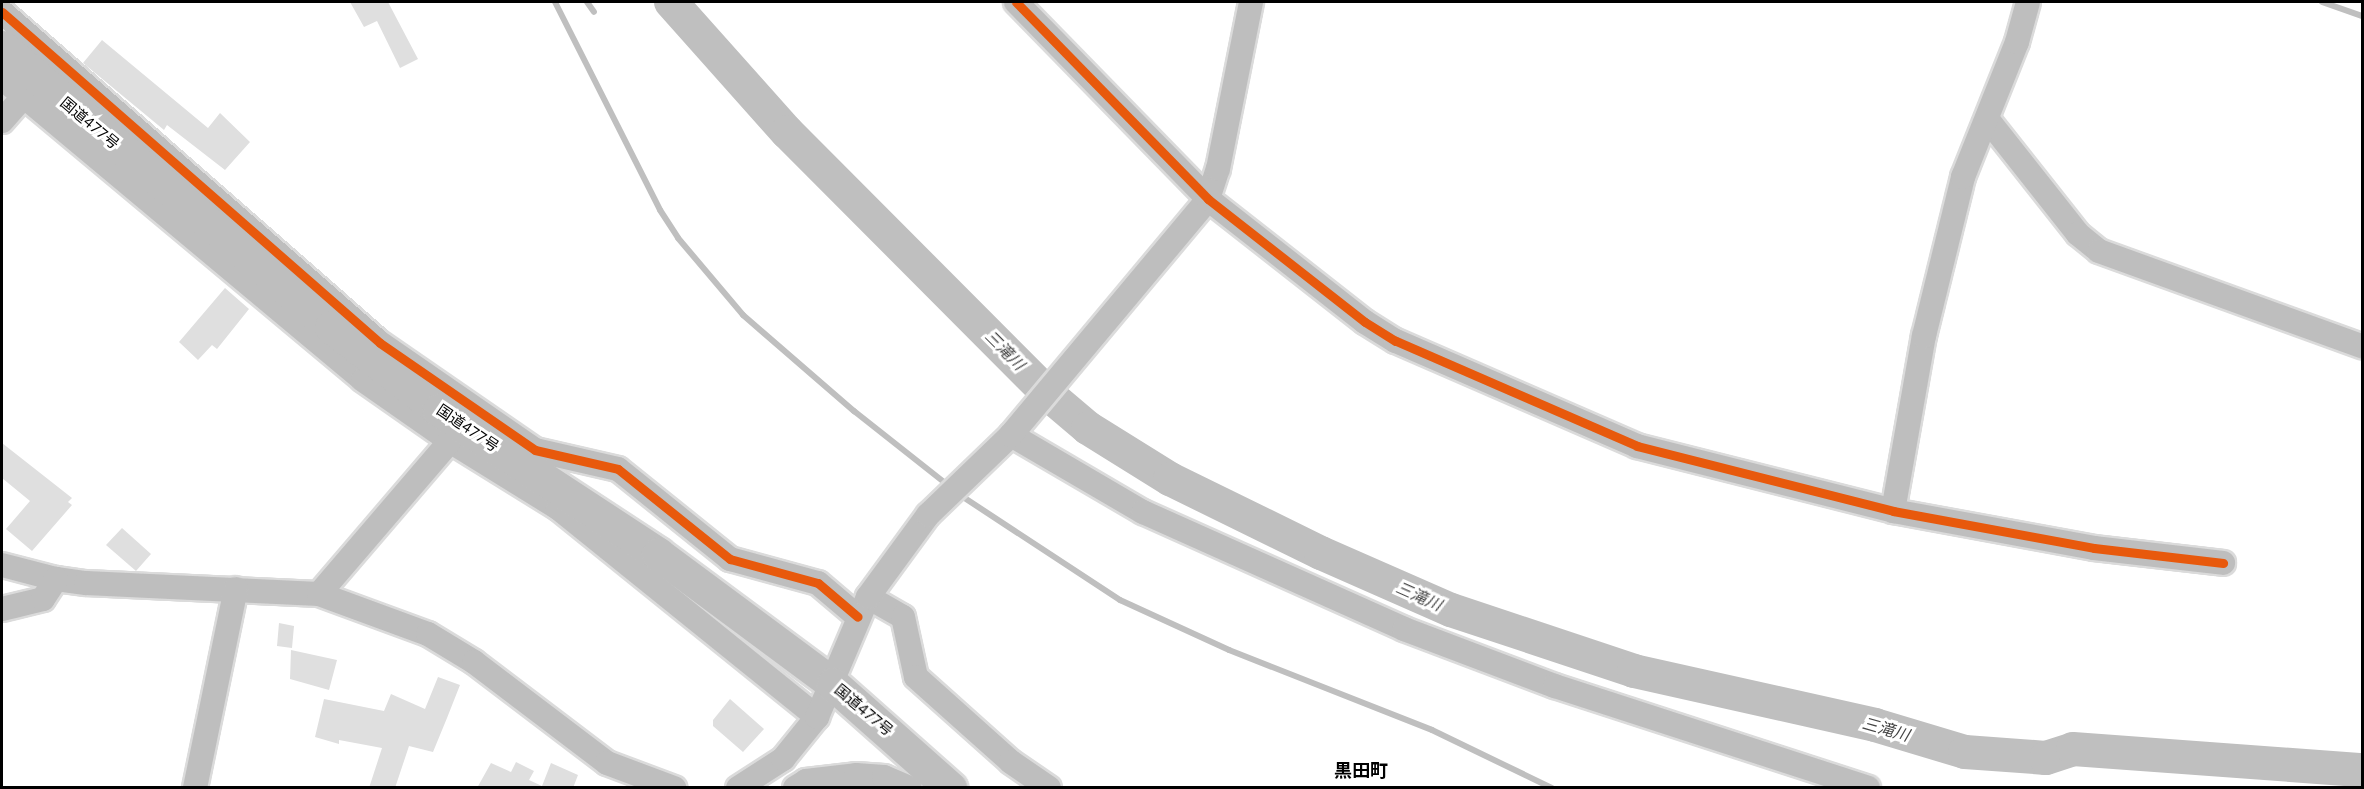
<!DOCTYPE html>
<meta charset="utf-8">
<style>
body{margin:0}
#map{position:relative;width:2364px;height:789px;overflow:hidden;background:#fff;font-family:Lato,"Noto Sans JP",sans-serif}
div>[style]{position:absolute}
.stream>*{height:6px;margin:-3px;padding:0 3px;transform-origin:3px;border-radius:3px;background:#bfbfbf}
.river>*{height:34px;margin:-17px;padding:0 17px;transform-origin:17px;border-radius:17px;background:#bfbfbf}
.building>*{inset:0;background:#dfdfdf}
.roads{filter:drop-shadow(2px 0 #dbdbdb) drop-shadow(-2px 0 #dbdbdb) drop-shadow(0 2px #dbdbdb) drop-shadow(0 -2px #dbdbdb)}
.minor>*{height:24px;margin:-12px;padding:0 12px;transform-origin:12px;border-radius:12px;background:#bebebe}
.highway>*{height:33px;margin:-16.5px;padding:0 16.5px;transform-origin:16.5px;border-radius:16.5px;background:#bebebe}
.cycleway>*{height:9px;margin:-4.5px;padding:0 4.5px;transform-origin:4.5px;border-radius:4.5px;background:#e8590c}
span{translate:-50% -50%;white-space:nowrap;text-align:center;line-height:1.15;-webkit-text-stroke:6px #fff;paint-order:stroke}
.street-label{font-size:15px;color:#000}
.water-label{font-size:16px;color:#444;font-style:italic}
.quarter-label{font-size:18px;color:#000;font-weight:700}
.frame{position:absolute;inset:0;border:3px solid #000;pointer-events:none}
</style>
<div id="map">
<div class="stream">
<div style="left:555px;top:2px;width:233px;rotate:63.2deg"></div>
<div style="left:660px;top:210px;width:33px;rotate:57deg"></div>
<div style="left:678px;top:238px;width:101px;rotate:49.8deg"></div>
<div style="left:743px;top:315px;width:147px;rotate:40.9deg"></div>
<div style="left:854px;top:411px;width:121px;rotate:38.3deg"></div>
<div style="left:587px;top:2px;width:12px;rotate:55deg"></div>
<div style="left:2322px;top:2px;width:42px;rotate:19.3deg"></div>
<div style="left:957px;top:493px;width:195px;rotate:33.3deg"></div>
<div style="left:1120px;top:600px;width:120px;rotate:24.6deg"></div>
<div style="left:1229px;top:650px;width:218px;rotate:21.5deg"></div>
<div style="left:1432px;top:730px;width:133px;rotate:25.8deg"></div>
</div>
<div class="river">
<div style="left:671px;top:2px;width:174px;rotate:48.3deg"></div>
<div style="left:787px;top:132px;width:371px;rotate:45.1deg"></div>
<div style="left:1049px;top:395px;width:51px;rotate:40.2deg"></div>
<div style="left:1088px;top:428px;width:97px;rotate:31.9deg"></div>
<div style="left:1170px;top:479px;width:168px;rotate:26.1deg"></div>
<div style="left:1321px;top:553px;width:142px;rotate:23.7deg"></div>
<div style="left:1451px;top:610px;width:193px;rotate:18.4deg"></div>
<div style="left:1634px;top:671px;width:247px;rotate:12.6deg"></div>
<div style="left:1875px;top:725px;width:94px;rotate:16.7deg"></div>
<div style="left:1965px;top:752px;width:81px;rotate:4.2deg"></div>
<div style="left:2046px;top:758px;width:28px;rotate:-18deg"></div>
<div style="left:2073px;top:749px;width:290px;rotate:4.2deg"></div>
</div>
<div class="building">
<div style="clip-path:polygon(350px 2px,388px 2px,418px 59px,400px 68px,377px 21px,364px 27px)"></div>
<div style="clip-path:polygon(102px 40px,208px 128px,220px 113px,250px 142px,225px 170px,167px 125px,164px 130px,83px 63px)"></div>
<div style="clip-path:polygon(225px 288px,249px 309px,217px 349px,212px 345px,198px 360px,179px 342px)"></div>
<div style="clip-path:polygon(2px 443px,72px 498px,68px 502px,72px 505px,32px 551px,6px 529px,30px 501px,2px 478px)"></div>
<div style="clip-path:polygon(122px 528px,151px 554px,136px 571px,106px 545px)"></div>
<div style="clip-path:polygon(279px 623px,294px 626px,292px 648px,277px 646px)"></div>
<div style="clip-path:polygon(291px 650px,337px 660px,329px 690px,290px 679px)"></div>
<div style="clip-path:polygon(438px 677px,460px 685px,447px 718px,433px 752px,409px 746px,395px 788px,369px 788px,382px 748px,339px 740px,339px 744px,315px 737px,324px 699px,384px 711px,391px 694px,425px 709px)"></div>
<div style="clip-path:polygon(730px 699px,764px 729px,743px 752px,713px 726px,713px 720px)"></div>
<div style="clip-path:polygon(516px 762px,534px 771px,529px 780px,542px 786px,551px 763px,578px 775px,573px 788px,477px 788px,491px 763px,511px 772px)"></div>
</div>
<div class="roads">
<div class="minor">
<div style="left:1016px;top:2px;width:275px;rotate:45.7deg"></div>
<div style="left:1208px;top:199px;width:199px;rotate:38.1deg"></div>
<div style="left:1365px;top:322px;width:36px;rotate:32deg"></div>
<div style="left:1396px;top:341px;width:263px;rotate:23.5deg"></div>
<div style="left:1637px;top:446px;width:264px;rotate:14.2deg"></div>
<div style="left:1893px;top:511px;width:204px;rotate:10.4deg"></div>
<div style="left:2094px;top:548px;width:130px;rotate:6.6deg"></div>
<div style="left:2px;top:12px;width:502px;rotate:41.21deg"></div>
<div style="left:380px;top:343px;width:188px;rotate:34.6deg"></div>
<div style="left:535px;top:450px;width:85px;rotate:12.9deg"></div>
<div style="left:618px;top:469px;width:144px;rotate:38.8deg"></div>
<div style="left:730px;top:559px;width:91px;rotate:15.3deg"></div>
<div style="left:818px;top:583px;width:52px;rotate:40.4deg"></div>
<div style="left:2px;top:78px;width:471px;rotate:39.9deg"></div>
<div style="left:363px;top:380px;width:106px;rotate:35deg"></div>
<div style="left:450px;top:441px;width:127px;rotate:31.8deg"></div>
<div style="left:558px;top:508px;width:333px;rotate:38.9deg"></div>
<div style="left:1988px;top:120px;width:145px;rotate:51.7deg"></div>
<div style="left:2078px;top:234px;width:27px;rotate:39deg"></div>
<div style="left:2099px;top:251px;width:280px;rotate:19.9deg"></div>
<div style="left:2px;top:121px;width:45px;rotate:-48.6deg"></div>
<div style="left:1011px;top:435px;width:153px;rotate:30.3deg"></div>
<div style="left:1143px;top:512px;width:286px;rotate:24.1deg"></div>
<div style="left:1404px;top:629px;width:161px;rotate:20.7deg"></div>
<div style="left:1555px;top:686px;width:329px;rotate:18deg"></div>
<div style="left:1893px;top:511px;width:178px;rotate:-80deg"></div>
<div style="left:1924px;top:336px;width:164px;rotate:-76.2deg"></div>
<div style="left:1963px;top:177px;width:145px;rotate:-68.2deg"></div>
<div style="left:2017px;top:42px;width:41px;rotate:-74.6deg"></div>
<div style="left:2px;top:565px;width:56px;rotate:14.5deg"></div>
<div style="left:56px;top:579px;width:30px;rotate:8deg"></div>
<div style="left:86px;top:583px;width:233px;rotate:2.7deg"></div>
<div style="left:319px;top:594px;width:116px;rotate:20.2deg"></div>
<div style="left:428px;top:634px;width:54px;rotate:31.3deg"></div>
<div style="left:474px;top:662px;width:167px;rotate:37.2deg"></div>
<div style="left:607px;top:763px;width:72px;rotate:20.5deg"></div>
<div style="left:319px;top:594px;width:201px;rotate:-49.4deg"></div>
<div style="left:868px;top:597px;width:40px;rotate:29.7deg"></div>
<div style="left:903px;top:617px;width:61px;rotate:77.8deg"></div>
<div style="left:916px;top:677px;width:127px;rotate:41.8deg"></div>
<div style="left:1011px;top:762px;width:46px;rotate:34.4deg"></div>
<div style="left:2px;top:609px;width:42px;rotate:-13.7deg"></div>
<div style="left:43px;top:599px;width:24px;rotate:-57deg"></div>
<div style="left:195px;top:788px;width:203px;rotate:-78.4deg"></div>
<div style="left:738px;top:788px;width:54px;rotate:-32.8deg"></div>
<div style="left:783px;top:759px;width:54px;rotate:-51deg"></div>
<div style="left:817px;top:717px;width:130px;rotate:-67deg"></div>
<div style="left:868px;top:597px;width:102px;rotate:-53.8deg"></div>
<div style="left:928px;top:515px;width:115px;rotate:-43.9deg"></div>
<div style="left:1011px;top:435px;width:307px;rotate:-50.1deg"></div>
<div style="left:1208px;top:199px;width:32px;rotate:-72deg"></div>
<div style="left:1218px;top:169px;width:170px;rotate:-78.8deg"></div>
<div style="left:795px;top:788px;width:13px;rotate:-32deg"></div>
<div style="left:806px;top:781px;width:50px;rotate:-6.8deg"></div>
<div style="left:856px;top:775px;width:28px;rotate:4deg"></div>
<div style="left:884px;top:777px;width:28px;rotate:23deg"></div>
</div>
<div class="highway">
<div style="left:2px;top:47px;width:432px;rotate:40.4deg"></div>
<div style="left:331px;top:327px;width:136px;rotate:37.5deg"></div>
<div style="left:439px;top:410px;width:262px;rotate:33.3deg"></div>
<div style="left:658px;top:554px;width:218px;rotate:36.6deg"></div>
<div style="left:833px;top:684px;width:157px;rotate:41.6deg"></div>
</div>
</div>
<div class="cycleway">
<div style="left:1016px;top:2px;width:275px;rotate:45.7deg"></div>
<div style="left:1208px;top:199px;width:199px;rotate:38.1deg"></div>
<div style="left:1365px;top:322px;width:36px;rotate:32deg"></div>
<div style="left:1396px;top:341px;width:263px;rotate:23.5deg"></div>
<div style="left:1637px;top:446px;width:264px;rotate:14.2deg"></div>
<div style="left:1893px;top:511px;width:204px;rotate:10.4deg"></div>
<div style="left:2094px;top:548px;width:130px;rotate:6.6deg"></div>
<div style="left:2px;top:12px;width:502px;rotate:41.21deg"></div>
<div style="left:380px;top:343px;width:188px;rotate:34.6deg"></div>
<div style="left:535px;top:450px;width:85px;rotate:12.9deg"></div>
<div style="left:618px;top:469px;width:144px;rotate:38.8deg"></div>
<div style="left:730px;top:559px;width:91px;rotate:15.3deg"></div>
<div style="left:818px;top:583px;width:52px;rotate:40.4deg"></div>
</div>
<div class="street-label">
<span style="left:90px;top:123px;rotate:40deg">国道477号</span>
<span style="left:468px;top:428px;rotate:34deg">国道477号</span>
<span style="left:864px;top:710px;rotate:40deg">国道477号</span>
</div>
<div class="water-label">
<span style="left:1005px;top:350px;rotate:45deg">三滝川</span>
<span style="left:1419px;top:596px;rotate:24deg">三滝川</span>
<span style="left:1886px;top:729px;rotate:16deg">三滝川</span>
</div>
<div class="quarter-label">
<span style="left:1361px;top:770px">黒田町</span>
</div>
<div class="frame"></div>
</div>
